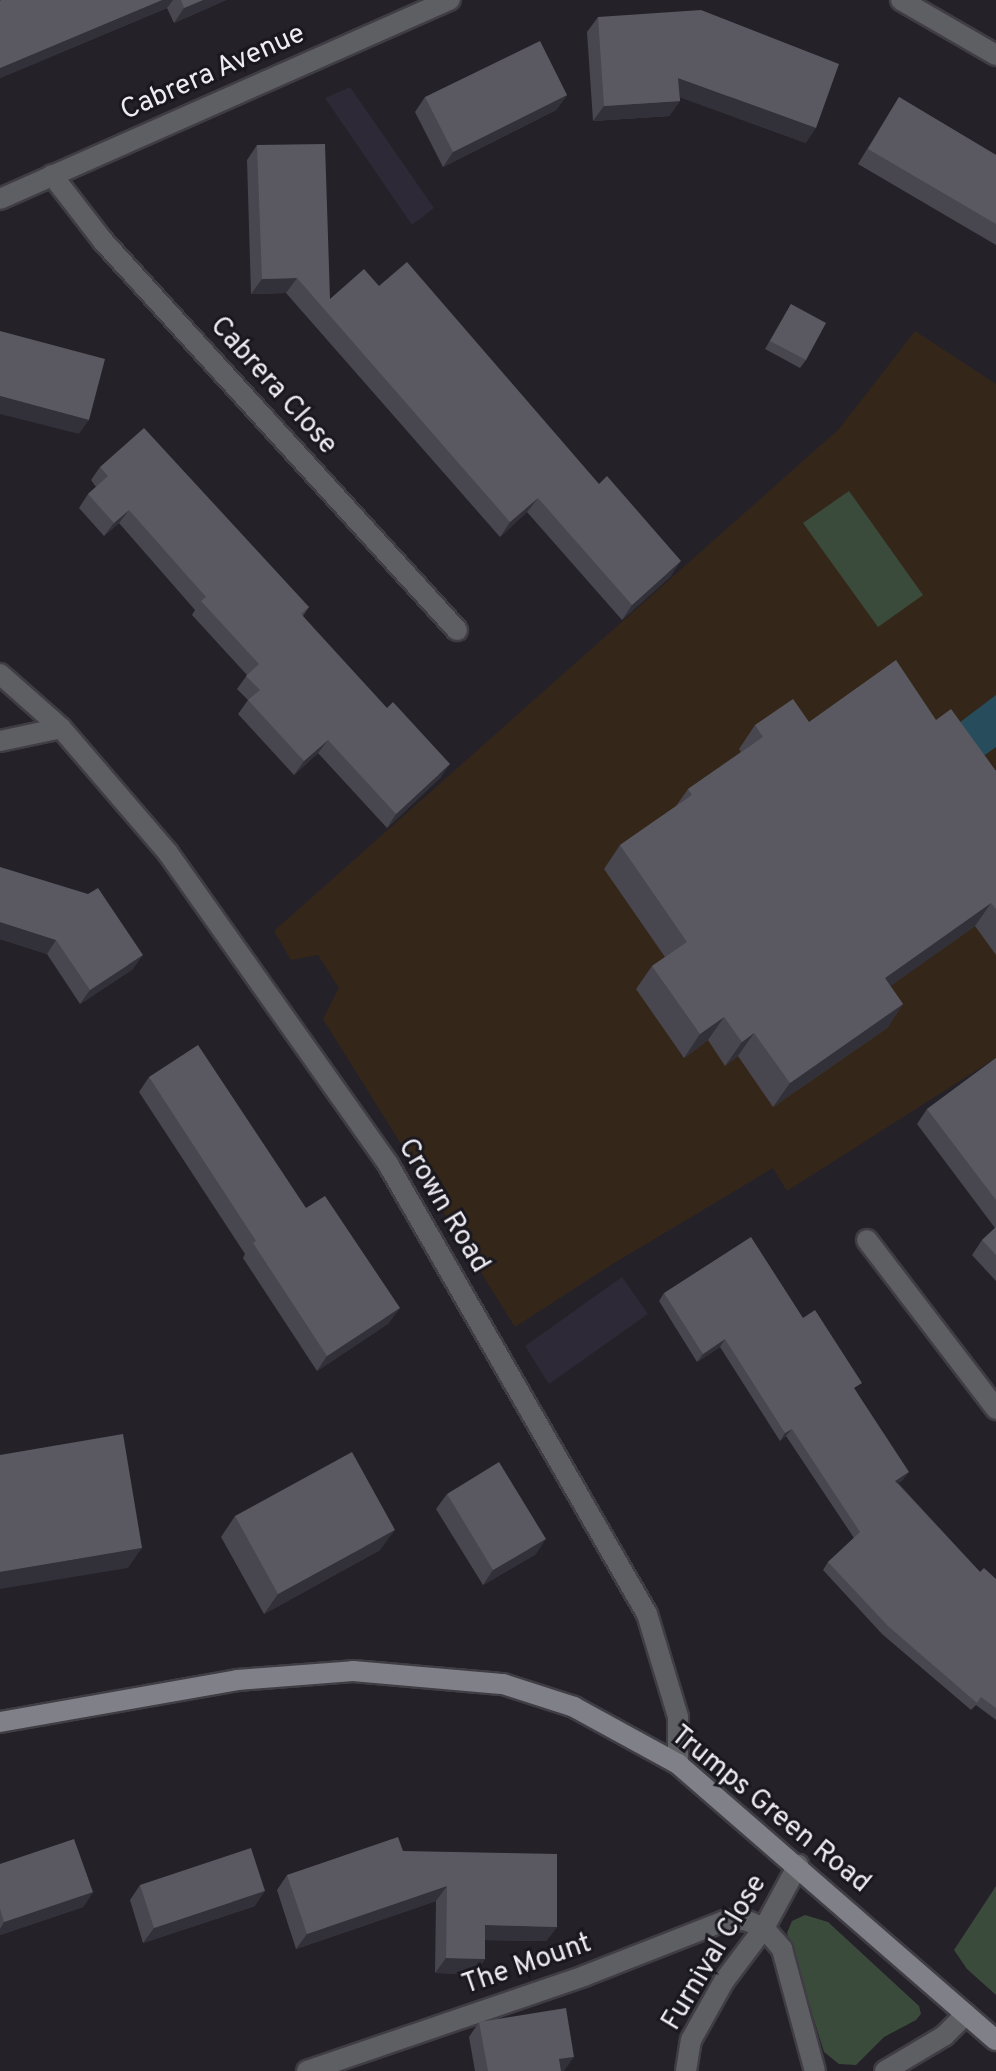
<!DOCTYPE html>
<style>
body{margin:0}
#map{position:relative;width:996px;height:2071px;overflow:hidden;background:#242129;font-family:Overpass,sans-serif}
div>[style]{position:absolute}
.built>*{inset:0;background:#2e2936}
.education>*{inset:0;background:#34271a}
.green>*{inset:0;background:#3b4b3b}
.water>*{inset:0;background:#274d5d}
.roads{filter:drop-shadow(2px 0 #403d45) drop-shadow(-2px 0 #403d45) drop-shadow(0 2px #403d45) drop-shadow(0 -2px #403d45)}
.street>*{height:20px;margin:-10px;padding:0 10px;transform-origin:10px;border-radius:10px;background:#5e5f63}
.secondary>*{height:20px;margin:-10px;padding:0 10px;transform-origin:10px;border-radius:10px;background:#808188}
.wall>*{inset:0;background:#48464e}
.shaded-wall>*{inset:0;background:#323038}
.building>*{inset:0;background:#5a5860}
span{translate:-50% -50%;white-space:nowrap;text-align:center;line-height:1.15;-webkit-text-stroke:6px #1a181f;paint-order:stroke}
.street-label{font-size:28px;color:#eeecf2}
</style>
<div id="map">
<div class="built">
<div style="clip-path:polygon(350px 87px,434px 208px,412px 225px,325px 98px)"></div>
<div style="clip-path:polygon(622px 1277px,648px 1314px,549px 1384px,525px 1346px)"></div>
</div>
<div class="education">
<div style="clip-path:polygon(915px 331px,996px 384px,996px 1058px,787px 1191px,773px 1168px,611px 1265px,515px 1327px,323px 1019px,339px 988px,318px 955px,291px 960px,274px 931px,839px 429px)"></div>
</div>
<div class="green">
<div style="clip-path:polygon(849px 491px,923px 595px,878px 627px,803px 523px)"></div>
<div style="clip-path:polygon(996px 1886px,996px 1995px,967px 1969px,954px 1950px)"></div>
<div style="clip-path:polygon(805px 1915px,828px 1922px,919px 2006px,921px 2014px,916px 2020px,884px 2037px,856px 2065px,839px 2064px,824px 2052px,787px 1933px,792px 1921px)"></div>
</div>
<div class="water">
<div style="clip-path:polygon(996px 695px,996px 747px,975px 762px,951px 729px)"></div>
</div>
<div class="roads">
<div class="street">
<div style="left:901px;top:0;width:110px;rotate:30.1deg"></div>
<div style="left:52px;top:175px;width:83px;rotate:52.3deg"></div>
<div style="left:103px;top:241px;width:526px;rotate:47.7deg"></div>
<div style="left:0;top:199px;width:492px;rotate:-23.9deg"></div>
<div style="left:0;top:674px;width:81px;rotate:41.5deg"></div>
<div style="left:61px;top:728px;width:165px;rotate:49.4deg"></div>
<div style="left:168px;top:853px;width:381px;rotate:54.7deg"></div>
<div style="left:388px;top:1164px;width:519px;rotate:60.08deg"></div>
<div style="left:647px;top:1614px;width:108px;rotate:73.2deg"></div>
<div style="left:678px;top:1717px;width:47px;rotate:90deg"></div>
<div style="left:0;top:741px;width:62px;rotate:-12deg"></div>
<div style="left:867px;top:1240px;width:213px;rotate:52.6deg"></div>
<div style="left:307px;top:2071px;width:293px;rotate:-18.9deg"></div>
<div style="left:584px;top:1976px;width:150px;rotate:-21.4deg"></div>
<div style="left:724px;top:1921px;width:21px;rotate:-3deg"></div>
<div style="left:745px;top:1920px;width:21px;rotate:23deg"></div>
<div style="left:764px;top:1928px;width:28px;rotate:49deg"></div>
<div style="left:782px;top:1949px;width:126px;rotate:74.9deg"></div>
<div style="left:686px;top:2071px;width:31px;rotate:-81deg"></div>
<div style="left:691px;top:2040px;width:68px;rotate:-60.8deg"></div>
<div style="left:724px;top:1981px;width:66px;rotate:-53deg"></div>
<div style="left:764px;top:1928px;width:72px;rotate:-61.6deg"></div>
<div style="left:885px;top:2071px;width:69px;rotate:-30.7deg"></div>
<div style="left:944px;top:2036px;width:31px;rotate:-45deg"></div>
</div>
<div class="secondary">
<div style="left:0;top:1722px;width:241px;rotate:-10deg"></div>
<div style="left:237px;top:1680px;width:116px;rotate:-4.4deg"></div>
<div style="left:353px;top:1671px;width:151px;rotate:5deg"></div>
<div style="left:503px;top:1684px;width:75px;rotate:17.9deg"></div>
<div style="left:574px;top:1707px;width:119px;rotate:28.7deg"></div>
<div style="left:678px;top:1764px;width:421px;rotate:41deg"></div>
</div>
</div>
<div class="wall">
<div style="clip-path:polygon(1px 0,226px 0,174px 23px,167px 8px,0 78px,0 1px)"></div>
<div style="clip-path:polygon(598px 17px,806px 143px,680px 97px,680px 101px,669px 116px,593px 121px,587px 32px)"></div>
<div style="clip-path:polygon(567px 95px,556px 110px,443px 167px,415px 112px,425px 97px)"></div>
<div style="clip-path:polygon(899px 97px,996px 155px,996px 245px,858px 164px)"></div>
<div style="clip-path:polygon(257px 145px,330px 299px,379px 286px,671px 576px,622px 620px,527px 512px,500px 537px,286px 293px,251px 294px,247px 160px)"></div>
<div style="clip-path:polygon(791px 304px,806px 360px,800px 368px,765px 349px)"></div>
<div style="clip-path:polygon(100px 467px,309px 607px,303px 616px,441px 777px,387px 828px,318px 753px,294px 775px,238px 714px,248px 700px,237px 689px,247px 675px,192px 615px,195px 610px,119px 523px,104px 536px,79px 508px,88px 494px,96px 487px,91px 480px)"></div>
<div style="clip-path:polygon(936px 720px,996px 771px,996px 955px,975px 926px,890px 986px,903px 1004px,887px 1028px,773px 1107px,738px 1056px,725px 1066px,708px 1040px,684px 1058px,636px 989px,652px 966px,665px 957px,604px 869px,620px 845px,676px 806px,688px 789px,741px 752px,739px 749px,755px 725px,809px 722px)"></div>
<div style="clip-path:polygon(0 867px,133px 969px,80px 1004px,47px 954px,0 939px)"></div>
<div style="clip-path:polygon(996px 1058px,996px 1281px,972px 1255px,982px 1240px,995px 1228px,917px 1124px,927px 1109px)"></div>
<div style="clip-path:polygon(149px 1077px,306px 1208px,389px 1323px,317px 1371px,243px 1258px,245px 1254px,139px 1092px)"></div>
<div style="clip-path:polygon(664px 1293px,803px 1318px,856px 1391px,903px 1480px,898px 1483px,980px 1572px,996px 1579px,996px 1720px,976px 1705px,971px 1710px,882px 1634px,823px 1570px,828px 1562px,854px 1538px,786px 1436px,780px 1441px,720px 1347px,697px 1362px,659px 1301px)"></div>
<div style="clip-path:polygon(447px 1494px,536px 1554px,483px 1585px,436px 1509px)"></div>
<div style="clip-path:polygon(235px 1516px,380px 1550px,264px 1614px,221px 1537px)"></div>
<div style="clip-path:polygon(403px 1851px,557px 1927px,546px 1941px,485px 1940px,485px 1959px,474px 1974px,435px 1973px,436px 1901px,296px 1949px,277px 1890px,287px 1875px)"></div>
<div style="clip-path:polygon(0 1864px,93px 1892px,83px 1907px,0 1935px)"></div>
<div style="clip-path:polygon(140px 1885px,255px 1906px,143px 1943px,130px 1900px)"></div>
<div style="clip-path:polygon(479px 2022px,564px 2071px,475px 2071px,469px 2037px)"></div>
</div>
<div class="shaded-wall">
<div style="clip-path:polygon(162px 0,173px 0,167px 8px,0 78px,0 68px)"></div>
<div style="clip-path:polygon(203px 0,226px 0,174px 23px,184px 8px)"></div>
<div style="clip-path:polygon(678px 78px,816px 128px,806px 143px,668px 93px)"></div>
<div style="clip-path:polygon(567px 95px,556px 110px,443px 167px,453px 152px)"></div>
<div style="clip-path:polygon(680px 101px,669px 116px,593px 121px,604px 106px)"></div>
<div style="clip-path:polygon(297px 278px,286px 293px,251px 294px,262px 279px)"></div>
<div style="clip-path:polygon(0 396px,89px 420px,79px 434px,0 414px)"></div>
<div style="clip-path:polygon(538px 498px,527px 512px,500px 537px,510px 522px)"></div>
<div style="clip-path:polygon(129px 510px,119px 523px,104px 536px,114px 523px)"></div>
<div style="clip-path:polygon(681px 561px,671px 576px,622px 620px,632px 605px)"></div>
<div style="clip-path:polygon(328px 740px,318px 753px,294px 775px,304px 761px)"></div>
<div style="clip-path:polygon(450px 764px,441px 777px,387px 828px,396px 814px)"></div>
<div style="clip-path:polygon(991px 903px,975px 926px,868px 1002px,885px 978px)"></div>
<div style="clip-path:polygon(0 922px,56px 940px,47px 954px,0 939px)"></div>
<div style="clip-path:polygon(143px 955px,133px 969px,80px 1004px,90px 990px)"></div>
<div style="clip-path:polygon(903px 1004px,887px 1028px,773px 1107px,790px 1083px)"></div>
<div style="clip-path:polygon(724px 1017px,708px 1040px,684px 1058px,700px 1034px)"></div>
<div style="clip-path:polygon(754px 1033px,738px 1056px,725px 1066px,742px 1042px)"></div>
<div style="clip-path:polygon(400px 1308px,389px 1323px,317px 1371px,327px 1356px)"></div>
<div style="clip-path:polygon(725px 1339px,720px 1347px,697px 1362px,703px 1354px)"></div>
<div style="clip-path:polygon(792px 1429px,786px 1436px,780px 1441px,785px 1433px)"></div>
<div style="clip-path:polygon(909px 1472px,903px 1480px,890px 1489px,895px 1481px)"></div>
<div style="clip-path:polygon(395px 1530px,380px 1550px,264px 1614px,278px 1594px)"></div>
<div style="clip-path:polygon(546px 1539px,536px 1554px,483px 1585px,493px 1570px)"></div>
<div style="clip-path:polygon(142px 1548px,128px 1568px,0 1589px,0 1572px)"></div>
<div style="clip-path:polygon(447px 1886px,436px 1901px,296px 1949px,307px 1934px)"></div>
<div style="clip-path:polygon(265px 1891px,255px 1906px,143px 1943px,154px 1928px)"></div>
<div style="clip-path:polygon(93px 1892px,83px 1907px,0 1935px,0 1929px,4px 1922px)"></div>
<div style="clip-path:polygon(485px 1925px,557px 1927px,546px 1941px,475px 1940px)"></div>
<div style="clip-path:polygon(446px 1958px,485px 1959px,474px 1974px,435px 1973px)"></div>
<div style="clip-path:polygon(574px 2057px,564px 2071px,551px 2071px,559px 2059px)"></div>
</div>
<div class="building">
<div style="clip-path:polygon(1px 0,162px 0,0 68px,0 1px)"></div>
<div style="clip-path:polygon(181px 0,203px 0,184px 8px)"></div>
<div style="clip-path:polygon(701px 10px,839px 64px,816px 128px,678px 78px,680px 101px,604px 106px,598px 17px)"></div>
<div style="clip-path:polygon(540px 41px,567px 95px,453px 152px,425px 97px)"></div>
<div style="clip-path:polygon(899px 97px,996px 155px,996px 224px,868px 149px)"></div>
<div style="clip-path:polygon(325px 144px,330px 299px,364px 269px,379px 286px,407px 262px,599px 484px,607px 476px,681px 561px,632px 605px,538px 498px,510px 522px,297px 278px,262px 279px,257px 145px)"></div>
<div style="clip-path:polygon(791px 304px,826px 323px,806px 360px,770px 341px)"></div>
<div style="clip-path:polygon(0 331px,105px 359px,89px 420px,0 396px)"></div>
<div style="clip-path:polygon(144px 428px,309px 607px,301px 614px,387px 708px,393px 702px,450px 764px,396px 814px,328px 740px,304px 761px,248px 700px,260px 690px,246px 676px,259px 664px,201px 601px,206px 597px,129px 510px,114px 523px,88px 494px,108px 476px,100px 467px)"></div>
<div style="clip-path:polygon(896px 660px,936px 720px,951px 709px,996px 771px,996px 909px,991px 903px,885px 978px,903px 1004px,790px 1083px,754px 1033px,742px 1042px,724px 1017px,700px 1034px,652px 966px,687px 942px,620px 845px,692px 795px,688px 789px,763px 737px,755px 725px,793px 699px,809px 722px)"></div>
<div style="clip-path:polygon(0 867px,88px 894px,98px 888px,143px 955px,90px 990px,56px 940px,0 922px)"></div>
<div style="clip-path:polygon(198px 1045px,306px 1208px,325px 1196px,400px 1308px,327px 1356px,253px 1243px,256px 1241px,149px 1077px)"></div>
<div style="clip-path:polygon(996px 1058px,996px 1200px,927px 1109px)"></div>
<div style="clip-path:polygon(996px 1227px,996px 1255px,982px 1240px)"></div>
<div style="clip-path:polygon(751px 1237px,803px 1318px,815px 1310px,862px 1383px,854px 1388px,909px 1472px,895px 1481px,980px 1572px,984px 1568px,996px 1579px,996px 1708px,981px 1697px,977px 1703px,888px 1626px,828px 1562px,860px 1532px,792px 1429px,785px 1433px,725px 1339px,703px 1354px,664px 1293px)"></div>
<div style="clip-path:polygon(123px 1434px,142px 1548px,0 1572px,0 1455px)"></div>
<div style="clip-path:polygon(352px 1452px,395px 1530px,278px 1594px,235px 1516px)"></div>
<div style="clip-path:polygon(499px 1462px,546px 1539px,493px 1570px,447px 1494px)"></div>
<div style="clip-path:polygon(398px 1837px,403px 1851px,557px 1854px,557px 1927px,485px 1925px,485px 1959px,446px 1958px,447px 1886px,307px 1934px,287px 1875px)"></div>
<div style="clip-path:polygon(74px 1839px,93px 1892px,4px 1922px,0 1909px,0 1864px)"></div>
<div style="clip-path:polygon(251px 1848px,265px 1891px,154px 1928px,140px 1885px)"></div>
<div style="clip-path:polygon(566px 2008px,574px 2057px,559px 2059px,561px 2071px,488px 2071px,479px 2022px)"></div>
</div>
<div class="street-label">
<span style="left:213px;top:73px;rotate:-24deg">Cabrera Avenue</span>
<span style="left:273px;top:386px;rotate:48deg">Cabrera Close</span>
<span style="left:443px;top:1206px;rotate:59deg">Crown Road</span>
<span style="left:770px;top:1810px;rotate:39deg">Trumps Green Road</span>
<span style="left:715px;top:1953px;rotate:-59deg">Furnival Close</span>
<span style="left:527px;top:1965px;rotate:-19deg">The Mount</span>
</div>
</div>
